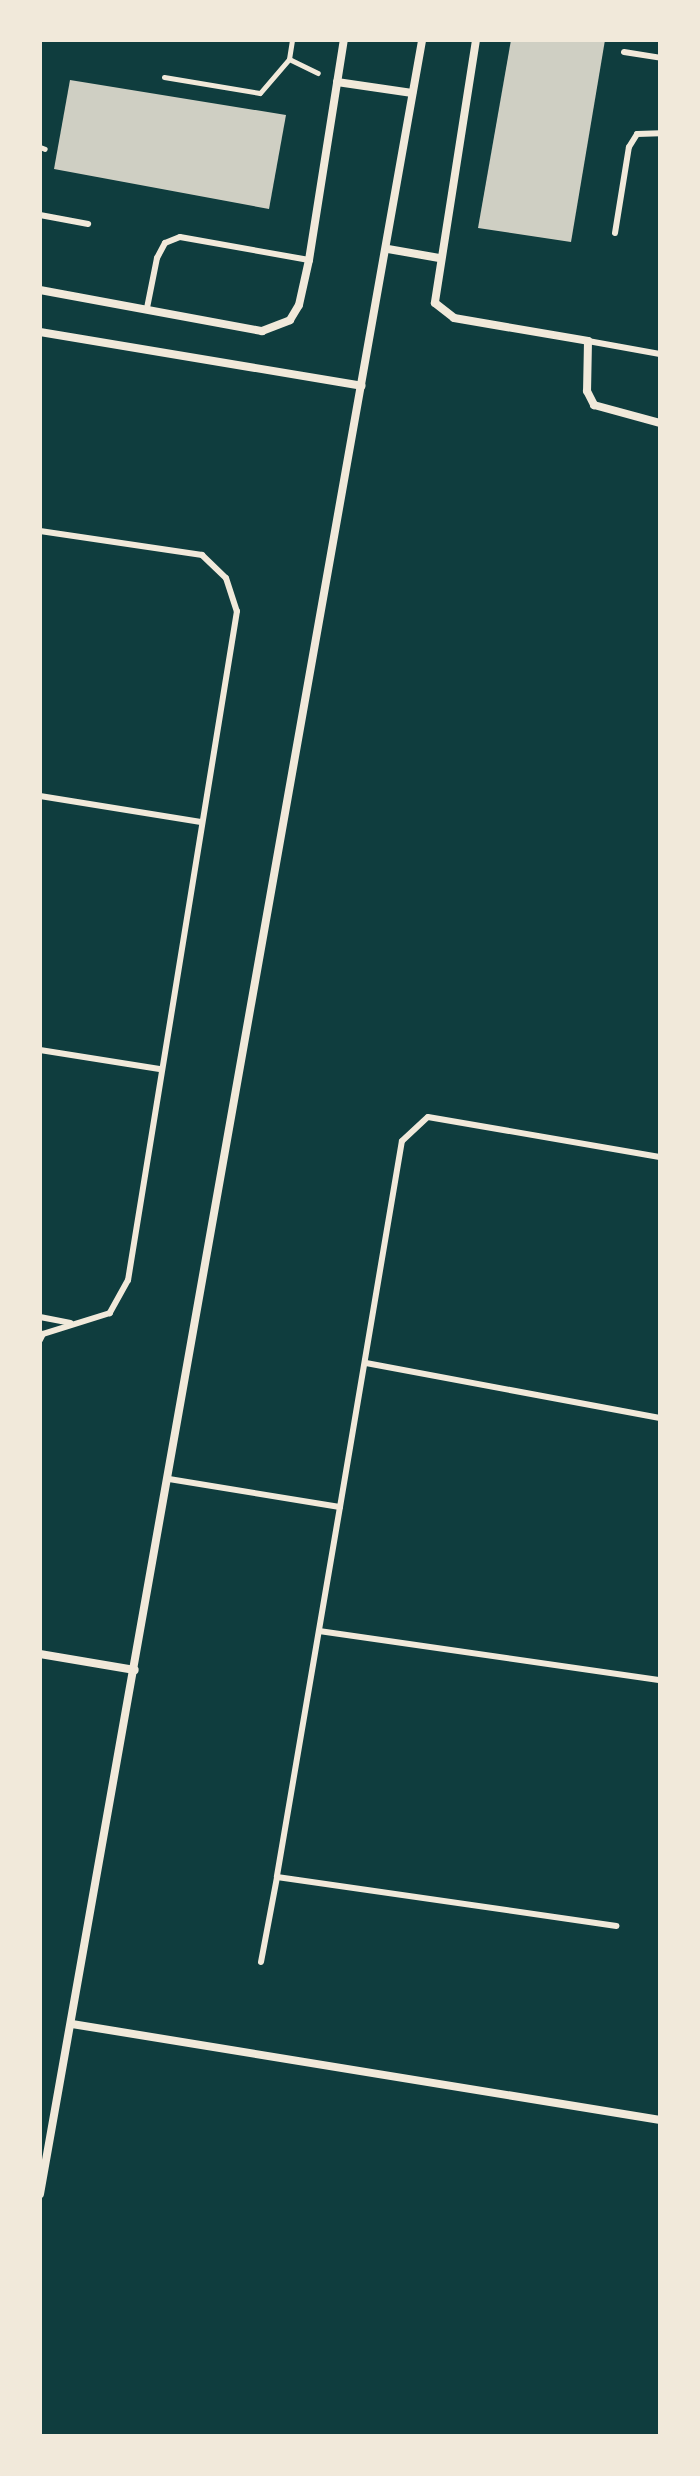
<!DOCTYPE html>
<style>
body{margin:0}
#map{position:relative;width:700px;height:2476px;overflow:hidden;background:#0f3d3e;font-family:"Public Sans",sans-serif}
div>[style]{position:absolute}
.building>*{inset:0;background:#cfcfc3}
.path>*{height:5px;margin:-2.5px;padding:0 2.5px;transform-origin:2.5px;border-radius:2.5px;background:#f1e9da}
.service>*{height:6px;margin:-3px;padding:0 3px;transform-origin:3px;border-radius:3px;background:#f1e9da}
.minor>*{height:8px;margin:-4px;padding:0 4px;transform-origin:4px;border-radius:4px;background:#f1e9da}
span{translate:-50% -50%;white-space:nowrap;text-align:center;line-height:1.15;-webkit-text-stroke:7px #f1e9da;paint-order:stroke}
.frame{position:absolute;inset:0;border:42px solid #f1e9da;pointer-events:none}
</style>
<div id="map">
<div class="building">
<div style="clip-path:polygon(511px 40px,605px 40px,571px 242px,478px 228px)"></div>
<div style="clip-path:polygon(70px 80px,286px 115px,269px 209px,54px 169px)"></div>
</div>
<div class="path">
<div style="left:289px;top:59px;width:19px;rotate:-81deg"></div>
<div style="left:164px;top:77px;width:97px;rotate:9.5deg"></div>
<div style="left:260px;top:93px;width:45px;rotate:-49.5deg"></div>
<div style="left:289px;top:59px;width:32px;rotate:26deg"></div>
<div style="left:40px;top:147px;width:5px;rotate:22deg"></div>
</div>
<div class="service">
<div style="left:624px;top:52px;width:36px;rotate:9deg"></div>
<div style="left:40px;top:215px;width:49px;rotate:10.6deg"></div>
<div style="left:615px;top:233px;width:87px;rotate:-80.8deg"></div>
<div style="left:629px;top:147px;width:15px;rotate:-58deg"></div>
<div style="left:637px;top:134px;width:23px;rotate:-2deg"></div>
<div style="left:147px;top:308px;width:51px;rotate:-78.7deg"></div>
<div style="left:157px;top:258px;width:17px;rotate:-62deg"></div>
<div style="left:165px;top:243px;width:16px;rotate:-22deg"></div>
<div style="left:180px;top:237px;width:131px;rotate:10.1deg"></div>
<div style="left:588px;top:341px;width:73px;rotate:10.2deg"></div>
<div style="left:40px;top:531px;width:164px;rotate:8.4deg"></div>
<div style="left:202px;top:555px;width:33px;rotate:44deg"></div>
<div style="left:226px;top:578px;width:35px;rotate:72deg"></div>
<div style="left:237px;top:611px;width:678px;rotate:99.25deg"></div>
<div style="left:128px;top:1280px;width:38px;rotate:119deg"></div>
<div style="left:110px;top:1313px;width:70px;rotate:162.6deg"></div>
<div style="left:43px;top:1334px;width:7px;rotate:117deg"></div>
<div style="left:40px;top:796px;width:163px;rotate:9.2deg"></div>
<div style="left:40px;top:1050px;width:121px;rotate:9deg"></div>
<div style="left:40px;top:1317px;width:31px;rotate:11deg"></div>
<div style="left:366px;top:1363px;width:299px;rotate:10.6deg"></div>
<div style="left:169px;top:1479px;width:173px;rotate:9.3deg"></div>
<div style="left:340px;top:1507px;width:371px;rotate:-80.4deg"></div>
<div style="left:402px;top:1141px;width:35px;rotate:-43deg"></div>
<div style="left:428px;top:1117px;width:235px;rotate:9.8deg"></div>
<div style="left:340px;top:1507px;width:375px;rotate:99.7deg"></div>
<div style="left:277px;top:1877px;width:343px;rotate:8.2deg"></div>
<div style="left:319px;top:1631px;width:345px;rotate:8.2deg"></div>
<div style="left:261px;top:1962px;width:86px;rotate:-79.3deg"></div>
</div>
<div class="minor">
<div style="left:476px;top:40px;width:266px;rotate:98.9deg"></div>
<div style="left:435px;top:303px;width:24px;rotate:38deg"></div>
<div style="left:454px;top:318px;width:136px;rotate:9.7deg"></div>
<div style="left:588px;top:341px;width:50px;rotate:91.1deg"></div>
<div style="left:587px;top:391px;width:16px;rotate:63deg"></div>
<div style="left:594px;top:405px;width:68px;rotate:15.3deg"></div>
<div style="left:337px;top:82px;width:76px;rotate:8.3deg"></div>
<div style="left:388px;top:249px;width:52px;rotate:10deg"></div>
<div style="left:40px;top:290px;width:226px;rotate:10.5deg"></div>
<div style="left:262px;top:331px;width:30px;rotate:-21deg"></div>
<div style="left:290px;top:320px;width:17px;rotate:-59deg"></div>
<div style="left:299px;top:305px;width:46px;rotate:-77.5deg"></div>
<div style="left:309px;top:260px;width:223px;rotate:-81deg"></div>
<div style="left:40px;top:332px;width:326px;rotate:9.5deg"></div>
<div style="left:40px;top:1654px;width:96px;rotate:9.6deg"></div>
<div style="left:72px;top:2024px;width:596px;rotate:9.27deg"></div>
<div style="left:40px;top:2194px;width:2188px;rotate:-79.94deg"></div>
</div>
<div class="frame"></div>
</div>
